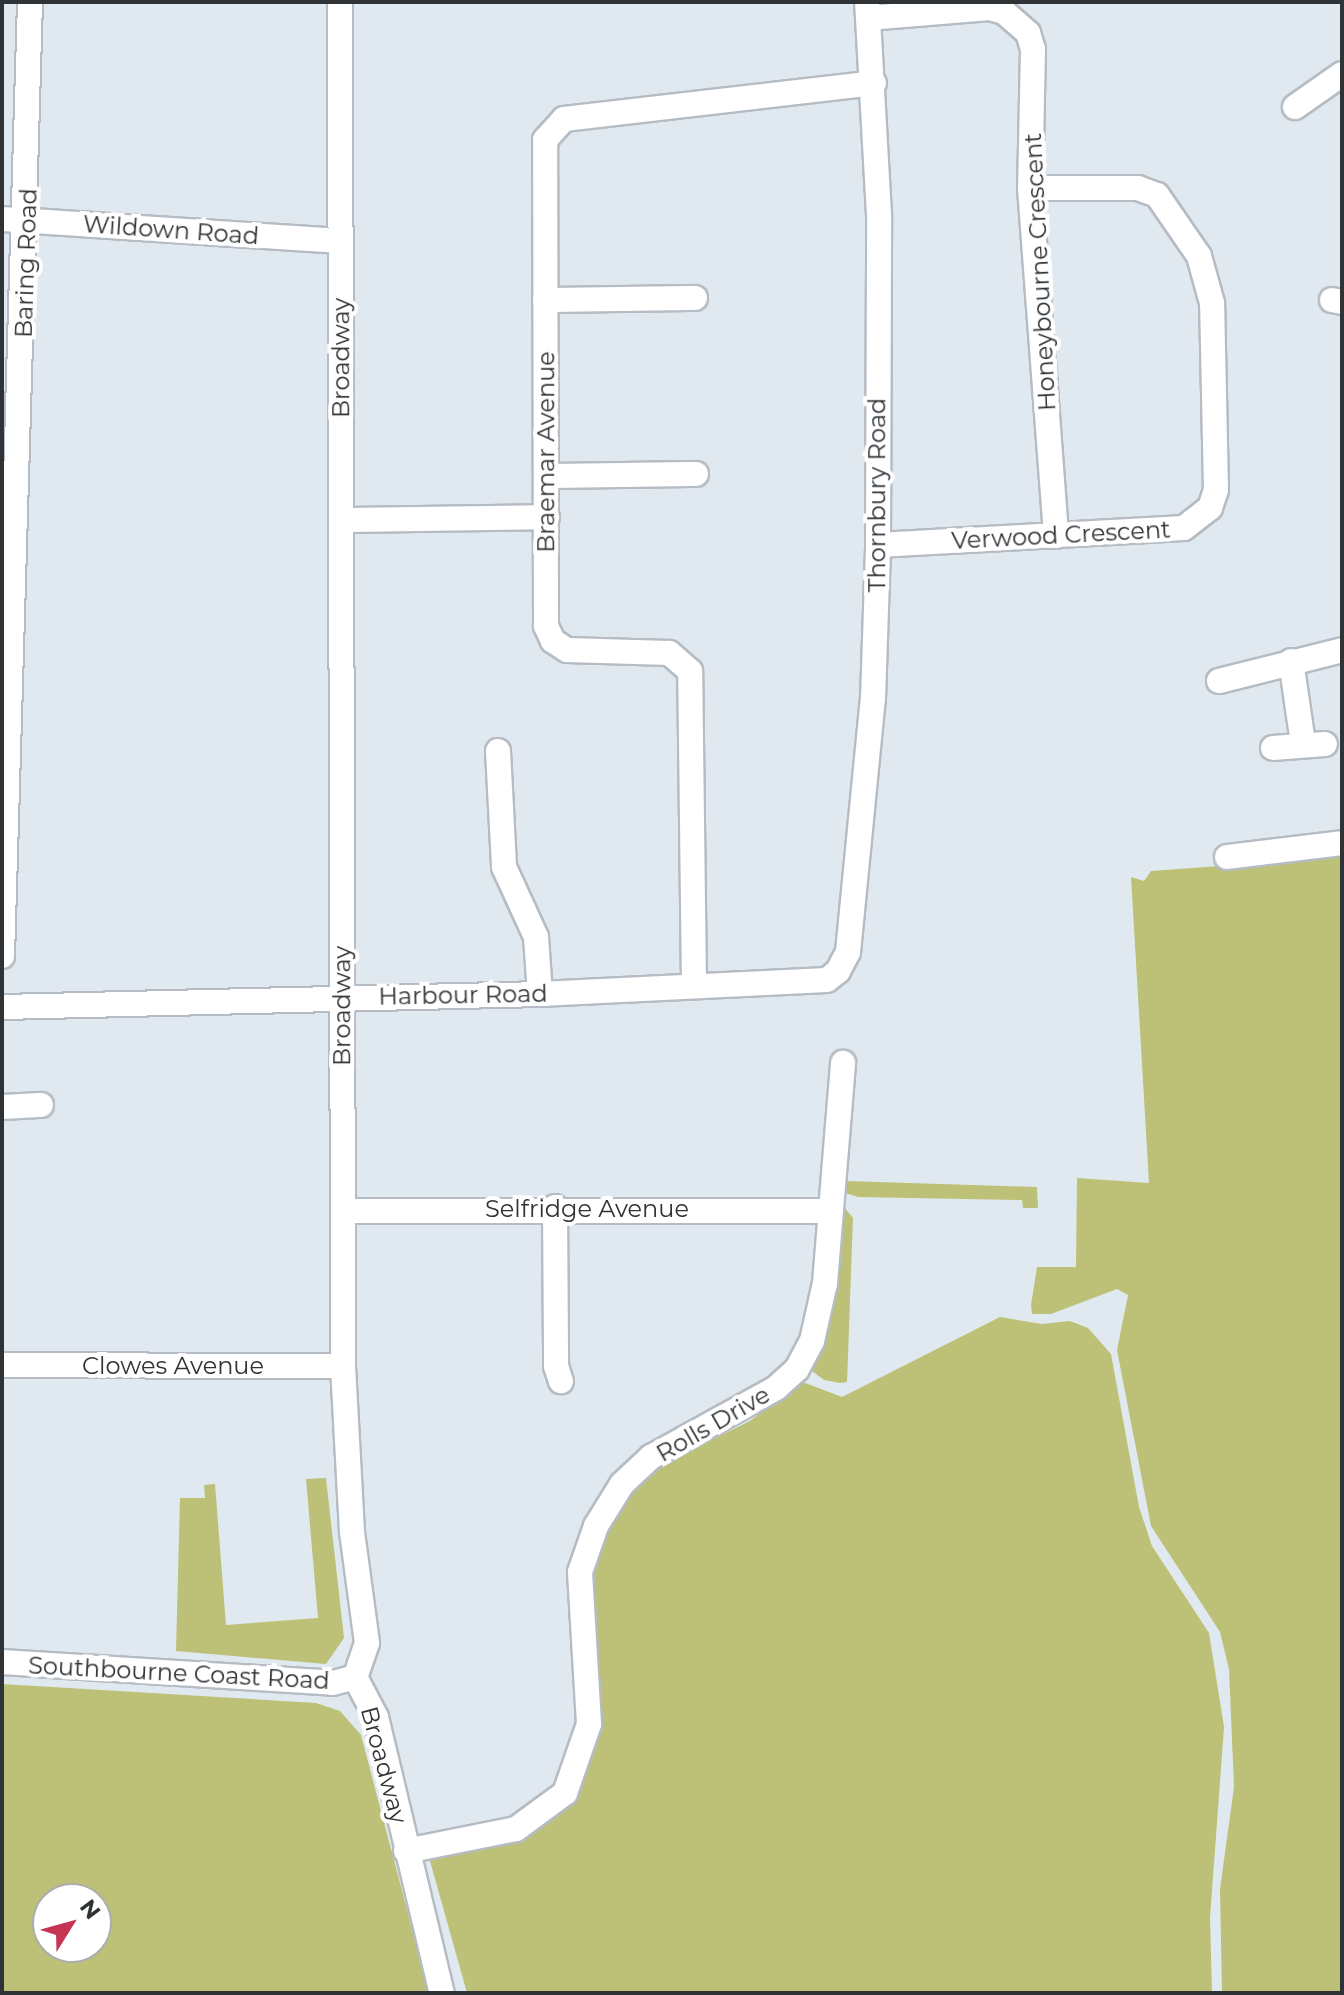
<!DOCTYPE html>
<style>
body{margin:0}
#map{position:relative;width:1344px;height:1995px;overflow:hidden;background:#e1e9f0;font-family:Montserrat,sans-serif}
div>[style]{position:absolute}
.green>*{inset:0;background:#bcc177}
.roads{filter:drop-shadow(2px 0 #b5bcc3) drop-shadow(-2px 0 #b5bcc3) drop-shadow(0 2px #b5bcc3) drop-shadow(0 -2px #b5bcc3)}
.minor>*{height:24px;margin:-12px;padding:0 12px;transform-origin:12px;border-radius:12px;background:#fff}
span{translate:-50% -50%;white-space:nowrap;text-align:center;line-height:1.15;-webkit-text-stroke:8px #fff;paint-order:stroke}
.street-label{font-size:24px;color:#303336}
.frame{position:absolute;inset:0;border:4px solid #303336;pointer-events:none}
.north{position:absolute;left:32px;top:1883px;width:80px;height:80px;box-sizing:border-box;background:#fff;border:2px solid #acadaf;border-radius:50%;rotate:53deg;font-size:22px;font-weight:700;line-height:32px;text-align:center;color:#303336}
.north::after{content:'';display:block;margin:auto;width:28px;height:36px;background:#c53453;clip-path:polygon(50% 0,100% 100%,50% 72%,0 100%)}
</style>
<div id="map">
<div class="green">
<div style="clip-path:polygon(1342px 857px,1342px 1993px,1222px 1993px,1220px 1889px,1234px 1787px,1229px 1669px,1220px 1632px,1151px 1526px,1117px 1350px,1128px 1295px,1117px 1289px,1051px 1314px,1032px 1314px,1031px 1305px,1037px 1267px,1076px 1267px,1077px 1178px,1149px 1183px,1131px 877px,1144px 881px,1151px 871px)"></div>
<div style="clip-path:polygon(847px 1181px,1037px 1187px,1038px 1208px,1023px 1208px,1022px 1200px,858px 1197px,839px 1191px)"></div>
<div style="clip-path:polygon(839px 1201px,853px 1218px,847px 1382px,840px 1383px,824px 1380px,808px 1368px)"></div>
<div style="clip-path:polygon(1000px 1317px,1042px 1324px,1070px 1321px,1088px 1328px,1111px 1354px,1139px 1507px,1152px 1546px,1209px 1633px,1224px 1727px,1210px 1918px,1212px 1993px,467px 1993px,430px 1861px,528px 1835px,567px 1804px,581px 1784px,596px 1726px,591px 1573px,605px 1529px,630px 1492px,662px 1464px,750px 1421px,800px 1381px,842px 1397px)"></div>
<div style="clip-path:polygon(326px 1478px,344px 1638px,326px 1664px,176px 1651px,180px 1498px,205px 1498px,204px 1485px,215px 1484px,226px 1625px,318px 1618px,306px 1479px)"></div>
<div style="clip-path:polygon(evenodd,2px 1684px,316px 1703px,340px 1711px,361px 1735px,429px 1993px,2px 1993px,2px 1684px,48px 1899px,96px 1899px,96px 1947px,48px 1947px,48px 1899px)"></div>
</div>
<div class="roads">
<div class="minor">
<div style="left:340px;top:2px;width:1364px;rotate:89.87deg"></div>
<div style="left:343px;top:1366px;width:166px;rotate:86.9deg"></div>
<div style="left:352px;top:1532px;width:112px;rotate:82.3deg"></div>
<div style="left:367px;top:1643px;width:36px;rotate:109deg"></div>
<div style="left:868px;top:18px;width:122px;rotate:-4.7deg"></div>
<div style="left:990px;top:8px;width:15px;rotate:16deg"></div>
<div style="left:1004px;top:12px;width:32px;rotate:41deg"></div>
<div style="left:1028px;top:33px;width:17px;rotate:73deg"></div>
<div style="left:1033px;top:49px;width:139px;rotate:91.2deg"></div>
<div style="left:1030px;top:188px;width:349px;rotate:85.7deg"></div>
<div style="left:1295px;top:107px;width:57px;rotate:-35.1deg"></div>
<div style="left:2px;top:219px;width:339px;rotate:3.7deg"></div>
<div style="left:545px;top:300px;width:150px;rotate:-0.8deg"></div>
<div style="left:1332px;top:300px;width:10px;rotate:11deg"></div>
<div style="left:546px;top:476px;width:150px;rotate:-0.8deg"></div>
<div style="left:342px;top:520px;width:205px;rotate:-0.8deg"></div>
<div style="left:878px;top:545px;width:306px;rotate:-3.2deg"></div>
<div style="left:1184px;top:528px;width:33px;rotate:-38deg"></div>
<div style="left:1210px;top:508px;width:19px;rotate:-72deg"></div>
<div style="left:1216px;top:490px;width:187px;rotate:-91.2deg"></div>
<div style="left:1212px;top:303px;width:49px;rotate:-105.5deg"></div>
<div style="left:1199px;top:256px;width:74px;rotate:-124.5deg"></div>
<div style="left:1157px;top:195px;width:20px;rotate:-160deg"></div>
<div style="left:1138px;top:188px;width:108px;rotate:180deg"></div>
<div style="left:1291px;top:661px;width:83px;rotate:81.7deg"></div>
<div style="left:1219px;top:681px;width:127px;rotate:-14.1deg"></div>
<div style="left:1273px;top:748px;width:52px;rotate:-4.4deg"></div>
<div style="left:498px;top:751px;width:116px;rotate:87deg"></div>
<div style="left:504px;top:867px;width:77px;rotate:65.4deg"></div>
<div style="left:536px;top:937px;width:57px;rotate:86deg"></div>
<div style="left:1227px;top:857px;width:116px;rotate:-6.9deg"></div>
<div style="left:2px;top:956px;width:954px;rotate:-88.32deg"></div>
<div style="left:694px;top:985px;width:314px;rotate:-90.7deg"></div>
<div style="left:690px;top:671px;width:28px;rotate:-139deg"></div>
<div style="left:669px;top:653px;width:102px;rotate:-178.3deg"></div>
<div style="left:567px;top:650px;width:17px;rotate:-147deg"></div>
<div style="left:553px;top:641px;width:17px;rotate:-115deg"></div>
<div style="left:546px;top:626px;width:486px;rotate:-90.1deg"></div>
<div style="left:545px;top:140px;width:28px;rotate:-48deg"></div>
<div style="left:564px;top:119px;width:312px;rotate:-6.6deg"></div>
<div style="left:2px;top:1007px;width:538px;rotate:-1.38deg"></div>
<div style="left:540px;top:994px;width:287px;rotate:-2.8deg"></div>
<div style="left:827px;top:980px;width:14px;rotate:-39deg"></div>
<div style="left:838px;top:971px;width:21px;rotate:-62deg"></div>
<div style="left:848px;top:952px;width:254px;rotate:-84.4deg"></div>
<div style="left:873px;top:699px;width:154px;rotate:-88.1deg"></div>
<div style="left:878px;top:545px;width:330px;rotate:-89.8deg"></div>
<div style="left:879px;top:215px;width:213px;rotate:-93.2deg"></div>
<div style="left:2px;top:1107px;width:39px;rotate:-3deg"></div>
<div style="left:555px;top:1207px;width:159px;rotate:89.6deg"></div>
<div style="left:556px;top:1366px;width:16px;rotate:72deg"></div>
<div style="left:343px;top:1211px;width:488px"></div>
<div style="left:2px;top:1365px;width:341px;rotate:0.2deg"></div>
<div style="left:2px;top:1662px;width:332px;rotate:3.6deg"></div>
<div style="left:333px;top:1683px;width:23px;rotate:-15deg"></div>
<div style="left:355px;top:1677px;width:45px;rotate:62.3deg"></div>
<div style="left:376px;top:1717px;width:284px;rotate:76.6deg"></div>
<div style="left:406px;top:1851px;width:112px;rotate:-11.3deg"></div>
<div style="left:516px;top:1829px;width:61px;rotate:-36.3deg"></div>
<div style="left:565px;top:1793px;width:73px;rotate:-70.8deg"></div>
<div style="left:589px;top:1724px;width:152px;rotate:-93.4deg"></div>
<div style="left:580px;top:1572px;width:49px;rotate:-70.8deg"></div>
<div style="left:596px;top:1526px;width:49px;rotate:-58.2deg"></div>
<div style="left:622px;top:1484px;width:40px;rotate:-43deg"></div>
<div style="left:651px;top:1457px;width:143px;rotate:-28.9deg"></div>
<div style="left:776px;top:1388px;width:28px;rotate:-42deg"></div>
<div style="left:797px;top:1369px;width:32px;rotate:-62deg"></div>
<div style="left:812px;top:1341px;width:59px;rotate:-77.4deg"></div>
<div style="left:825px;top:1283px;width:221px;rotate:-85.3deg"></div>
</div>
</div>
<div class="street-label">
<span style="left:171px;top:230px;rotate:4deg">Wildown Road</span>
<span style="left:26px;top:263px;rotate:-88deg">Baring Road</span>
<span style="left:1040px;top:272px;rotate:-93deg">Honeybourne Crescent</span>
<span style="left:341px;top:358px;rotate:-90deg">Broadway</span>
<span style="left:546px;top:452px;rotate:-90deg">Braemar Avenue</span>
<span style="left:877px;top:495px;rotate:-90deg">Thornbury Road</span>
<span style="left:1061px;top:535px;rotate:-3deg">Verwood Crescent</span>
<span style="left:463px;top:995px;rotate:-1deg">Harbour Road</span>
<span style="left:342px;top:1006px;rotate:-90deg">Broadway</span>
<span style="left:587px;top:1209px">Selfridge Avenue</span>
<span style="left:173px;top:1366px">Clowes Avenue</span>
<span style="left:713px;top:1424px;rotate:-30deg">Rolls Drive</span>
<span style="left:179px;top:1673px;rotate:3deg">Southbourne Coast Road</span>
<span style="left:384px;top:1765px;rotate:75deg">Broadway</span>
</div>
<div class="frame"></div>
<div class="north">N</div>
</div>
